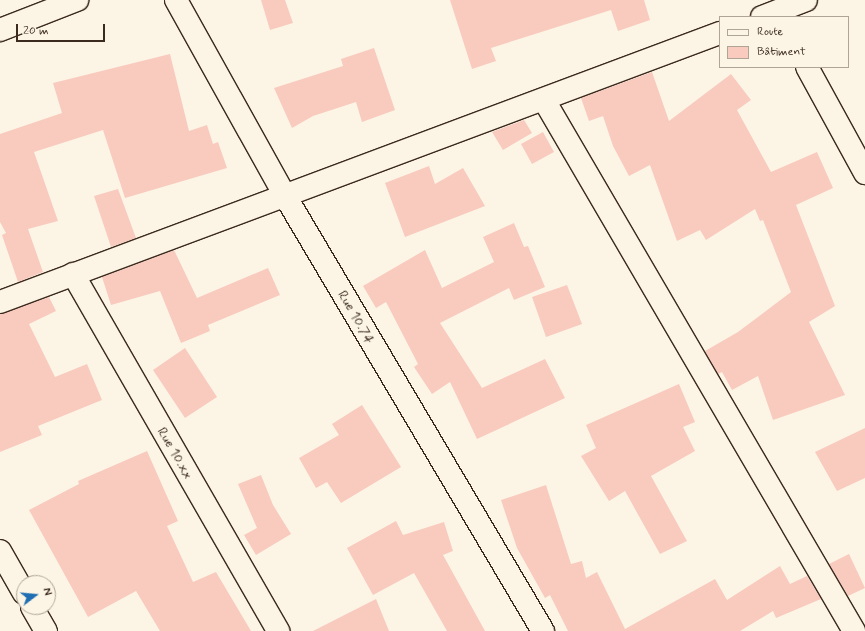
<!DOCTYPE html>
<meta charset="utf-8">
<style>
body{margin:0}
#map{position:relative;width:865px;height:631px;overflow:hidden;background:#fcf5e5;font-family:Mynerve,sans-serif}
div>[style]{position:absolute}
.building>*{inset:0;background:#f9cabe}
.roads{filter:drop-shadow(1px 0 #3b2a1e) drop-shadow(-1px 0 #3b2a1e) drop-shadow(0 1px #3b2a1e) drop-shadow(0 -1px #3b2a1e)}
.minor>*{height:22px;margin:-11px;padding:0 11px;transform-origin:11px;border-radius:11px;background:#fcf5e5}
.major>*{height:22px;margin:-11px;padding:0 11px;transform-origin:11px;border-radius:11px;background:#fcf5e5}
span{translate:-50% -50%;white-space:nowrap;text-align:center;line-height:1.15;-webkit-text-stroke:3px #fcf5e5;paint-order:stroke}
.street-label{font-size:14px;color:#3b2a1e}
.legend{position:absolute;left:719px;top:16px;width:130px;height:52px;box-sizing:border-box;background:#fcf5e5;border:1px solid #afa495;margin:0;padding:5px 7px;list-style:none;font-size:12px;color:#3b2a1e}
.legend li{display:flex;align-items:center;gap:8px;height:20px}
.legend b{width:20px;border:1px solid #afa495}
.north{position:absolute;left:16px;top:575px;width:40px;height:40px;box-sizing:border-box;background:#fcf5e5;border:1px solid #afa495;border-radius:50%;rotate:74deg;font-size:11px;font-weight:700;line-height:16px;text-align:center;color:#3b2a1e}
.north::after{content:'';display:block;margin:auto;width:14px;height:18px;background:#1f6fb2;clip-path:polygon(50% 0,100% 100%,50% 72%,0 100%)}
.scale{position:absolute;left:16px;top:24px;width:89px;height:18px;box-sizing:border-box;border:2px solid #3b2a1e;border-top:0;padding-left:5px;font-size:12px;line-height:14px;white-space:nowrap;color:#3b2a1e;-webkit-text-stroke:3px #fcf5e5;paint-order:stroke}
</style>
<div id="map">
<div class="building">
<div style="clip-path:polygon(261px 0,285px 0,293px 23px,270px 30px)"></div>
<div style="clip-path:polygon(450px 0,644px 0,650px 20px,618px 31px,611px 10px,491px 48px,496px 61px,472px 69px)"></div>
<div style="clip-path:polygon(374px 48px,395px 110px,362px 122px,356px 102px,313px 116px,292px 128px,274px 88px,343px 66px,341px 59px)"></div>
<div style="clip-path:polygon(170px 54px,189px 131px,207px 125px,213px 144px,218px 142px,227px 168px,125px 198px,103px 130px,34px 152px,58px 221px,28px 229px,43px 272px,18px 282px,2px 235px,6px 233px,0 222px,0 134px,62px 113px,53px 83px)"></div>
<div style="clip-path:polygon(652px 72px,669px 121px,731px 74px,751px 100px,737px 110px,771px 172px,817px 152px,833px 188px,796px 205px,835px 306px,809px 322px,845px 395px,773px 420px,758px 376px,732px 390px,722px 372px,718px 374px,705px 351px,738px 332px,791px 292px,763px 220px,760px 221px,755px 209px,706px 240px,700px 230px,677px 241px,650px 165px,629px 176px,613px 146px,603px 116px,589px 121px,581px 98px)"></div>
<div style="clip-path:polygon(524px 120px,532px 133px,503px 150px,492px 132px)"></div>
<div style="clip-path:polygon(543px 132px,554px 152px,532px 164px,521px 144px)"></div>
<div style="clip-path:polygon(429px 166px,435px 184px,463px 168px,485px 206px,405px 237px,385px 183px)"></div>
<div style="clip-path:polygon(118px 189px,136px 238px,111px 247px,94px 196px)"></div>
<div style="clip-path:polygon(514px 223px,524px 247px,528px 246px,545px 287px,514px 300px,509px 288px,440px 323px,482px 388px,545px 359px,565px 398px,477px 439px,450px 382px,432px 394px,414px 367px,418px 364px,386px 302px,376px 308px,363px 286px,425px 250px,442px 288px,494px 262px,483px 237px)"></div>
<div style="clip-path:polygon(174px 250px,197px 298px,268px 268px,280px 295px,208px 325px,210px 331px,181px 343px,160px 291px,111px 305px,102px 277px)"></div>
<div style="clip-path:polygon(567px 285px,582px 324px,546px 337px,532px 297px)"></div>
<div style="clip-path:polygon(49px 297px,56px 311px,29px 324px,55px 377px,87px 364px,102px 400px,38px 426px,42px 435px,0 452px,0 314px)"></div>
<div style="clip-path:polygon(185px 348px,217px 397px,185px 418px,153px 370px)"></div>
<div style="clip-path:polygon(679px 384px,695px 422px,683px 427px,695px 451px,651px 476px,687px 541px,660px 554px,625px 491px,609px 501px,581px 456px,596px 448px,586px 425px)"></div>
<div style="clip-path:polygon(362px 405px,401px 467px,341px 503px,327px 482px,316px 488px,299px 458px,339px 435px,332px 424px)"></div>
<div style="clip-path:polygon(865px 428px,865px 478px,837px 491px,815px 452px)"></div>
<div style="clip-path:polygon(147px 451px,178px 521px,167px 526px,193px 582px,216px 572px,251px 631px,160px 631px,136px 591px,88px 617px,29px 510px,79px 484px,78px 481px)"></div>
<div style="clip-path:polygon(261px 475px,273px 505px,291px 534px,256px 555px,244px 535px,257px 528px,238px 484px)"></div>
<div style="clip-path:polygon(546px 485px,571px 564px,582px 561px,586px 578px,597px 572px,625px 629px,715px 579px,727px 600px,780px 566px,790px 584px,807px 576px,821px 599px,776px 618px,773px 611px,740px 631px,568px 631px,550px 595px,545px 598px,517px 548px,501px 500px)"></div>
<div style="clip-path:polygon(396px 521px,403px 535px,444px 522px,453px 551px,443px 555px,485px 631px,447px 631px,414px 573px,373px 595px,347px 548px)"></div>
<div style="clip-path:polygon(849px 554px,865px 588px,848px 596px,829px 564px)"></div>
<div style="clip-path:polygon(376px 599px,389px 631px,313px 631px)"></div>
</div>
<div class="roads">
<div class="minor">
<div style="left:762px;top:17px;width:47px;rotate:-21.1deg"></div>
<div style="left:0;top:30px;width:83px;rotate:-21.3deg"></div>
<div style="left:807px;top:67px;width:121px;rotate:61.3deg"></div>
<div style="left:544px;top:100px;width:615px;rotate:59.72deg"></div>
<div style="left:73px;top:274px;width:412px;rotate:60.1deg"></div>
<div style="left:0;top:302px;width:769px;rotate:-20.49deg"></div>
<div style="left:0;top:551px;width:48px;rotate:60.3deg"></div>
<div style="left:32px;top:607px;width:28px;rotate:60deg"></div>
</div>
<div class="major">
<div style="left:176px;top:0;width:222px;rotate:60.9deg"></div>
<div style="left:284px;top:194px;width:508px;rotate:59.35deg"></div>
</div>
</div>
<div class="street-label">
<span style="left:356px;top:317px;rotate:60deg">Rue 10.74</span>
<span style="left:175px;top:453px;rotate:60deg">Rue 10.xx</span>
</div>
<ul class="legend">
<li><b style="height:5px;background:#fcf5e5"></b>Route</li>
<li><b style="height:11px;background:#f9cabe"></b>Bâtiment</li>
</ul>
<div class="north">N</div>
<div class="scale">20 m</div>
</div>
